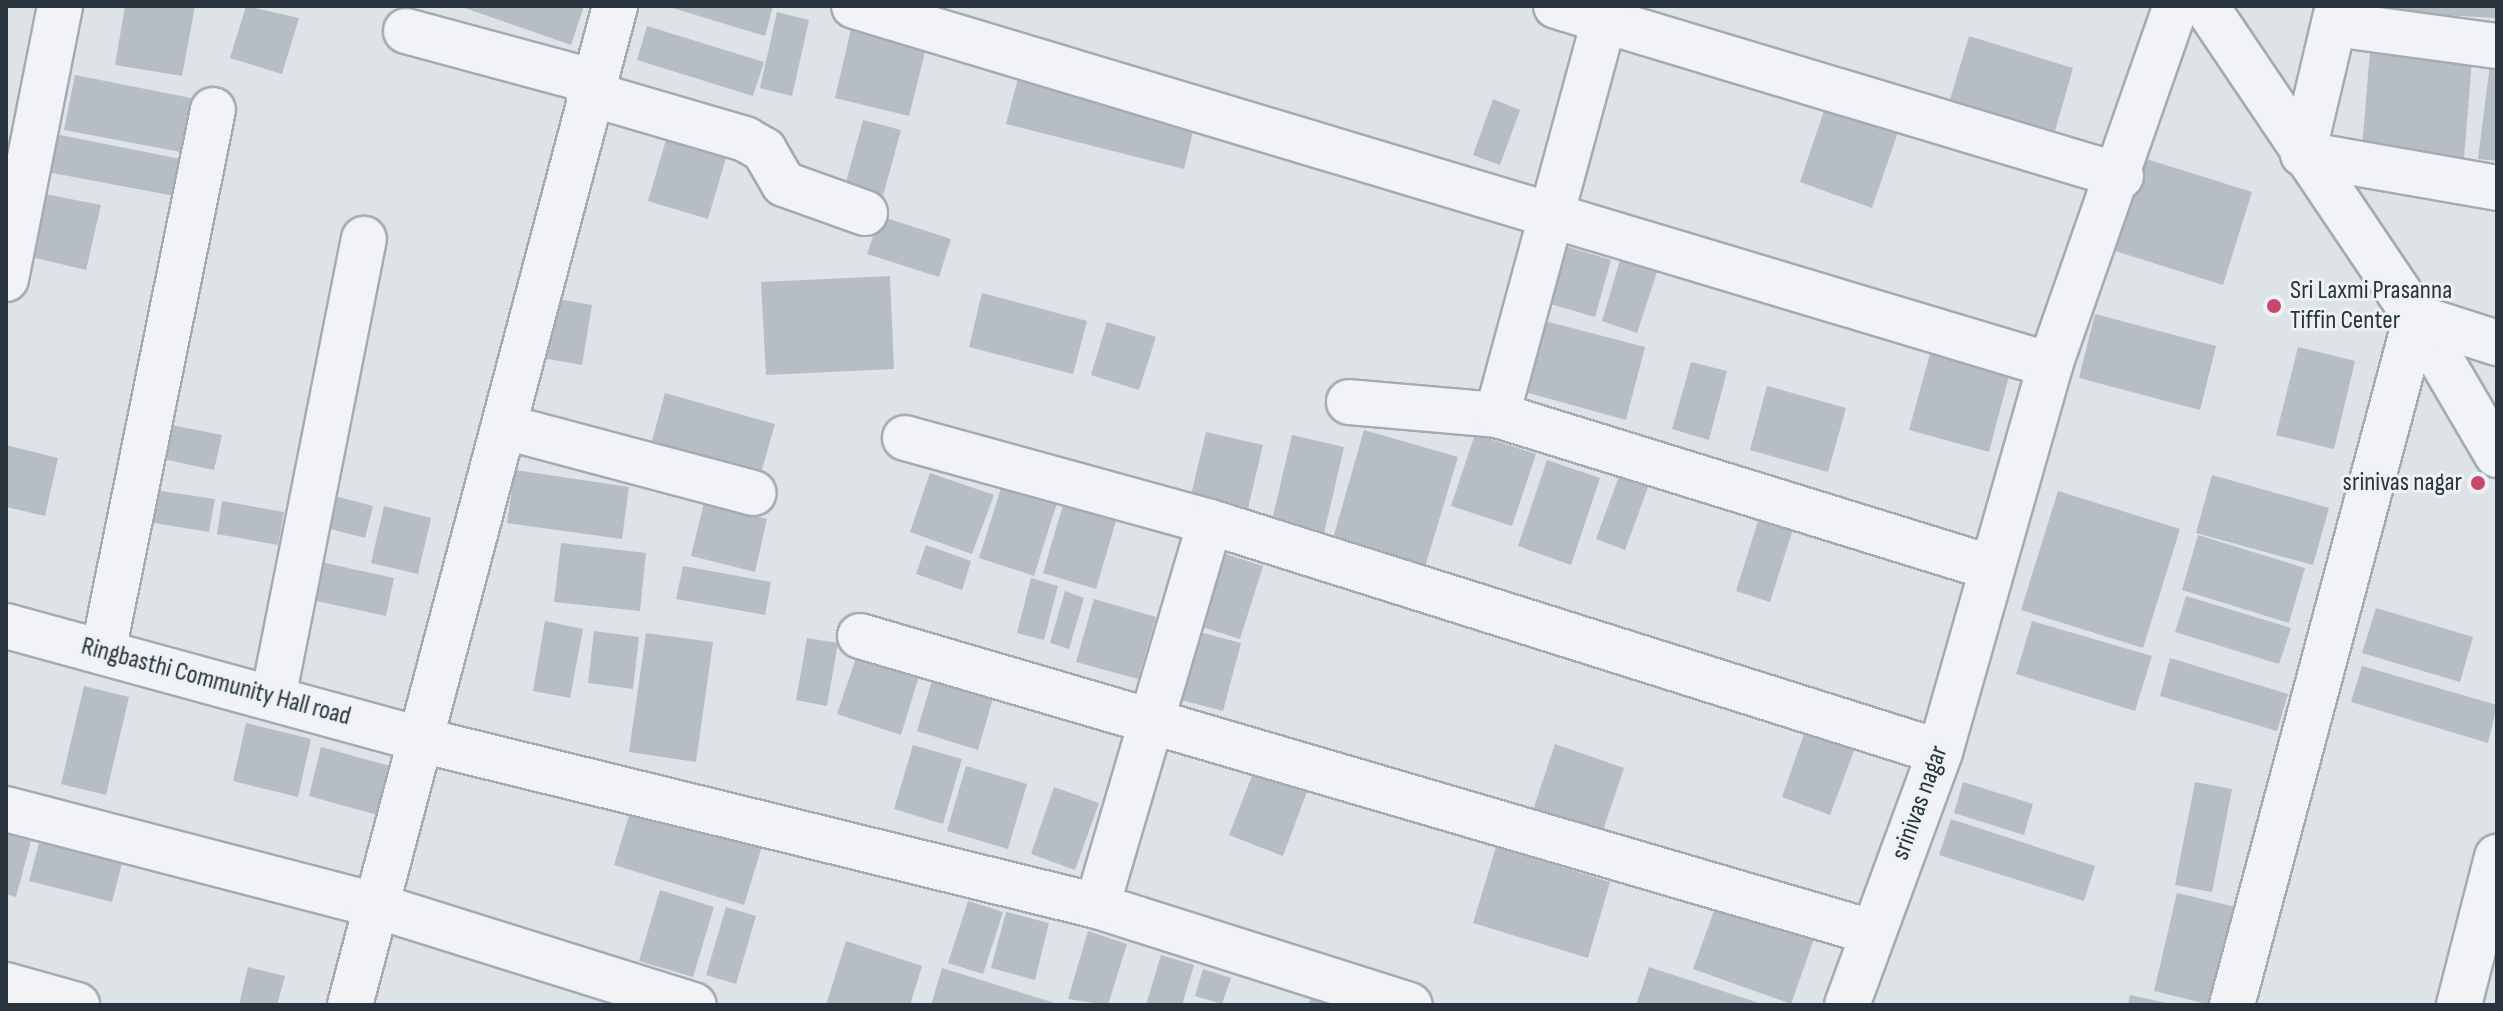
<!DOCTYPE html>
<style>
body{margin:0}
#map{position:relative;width:2503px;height:1011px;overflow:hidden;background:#dee3e7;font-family:"Sofia Sans Condensed",sans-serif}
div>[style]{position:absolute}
.building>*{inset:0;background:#b6bdc4}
.roads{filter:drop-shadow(2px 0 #a4abb1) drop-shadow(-2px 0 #a4abb1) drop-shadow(0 2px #a4abb1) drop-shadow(0 -2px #a4abb1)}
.minor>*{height:44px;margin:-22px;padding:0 22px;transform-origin:22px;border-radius:22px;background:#f1f3f6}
.dots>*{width:22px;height:22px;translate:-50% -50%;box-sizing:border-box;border:4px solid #edf2f5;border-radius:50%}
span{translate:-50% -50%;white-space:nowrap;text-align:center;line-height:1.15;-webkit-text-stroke:6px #edf2f5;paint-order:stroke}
.poi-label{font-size:26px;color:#28333d}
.left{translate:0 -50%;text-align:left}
.right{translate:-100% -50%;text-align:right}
.street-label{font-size:26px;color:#28333d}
.frame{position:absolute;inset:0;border:8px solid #28333d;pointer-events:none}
</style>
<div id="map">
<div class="building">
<div style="clip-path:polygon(125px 6px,195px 6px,182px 76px,115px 65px)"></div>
<div style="clip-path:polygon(246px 6px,299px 18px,282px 74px,230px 58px)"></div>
<div style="clip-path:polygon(459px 6px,584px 6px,571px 45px)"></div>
<div style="clip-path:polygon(666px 6px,773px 6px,765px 36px)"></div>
<div style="clip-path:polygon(2362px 6px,2497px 6px,2497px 18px,2361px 11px)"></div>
<div style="clip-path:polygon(777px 12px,809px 20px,792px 96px,760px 88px)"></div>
<div style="clip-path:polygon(647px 26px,764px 62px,753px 96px,637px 60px)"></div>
<div style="clip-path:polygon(851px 29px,926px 48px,909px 116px,835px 98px)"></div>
<div style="clip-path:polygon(1969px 36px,2073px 68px,2053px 138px,1948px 106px)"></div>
<div style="clip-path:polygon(2370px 51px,2472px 61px,2464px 158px,2362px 148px)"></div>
<div style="clip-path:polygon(2491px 56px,2497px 57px,2497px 161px,2478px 159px)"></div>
<div style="clip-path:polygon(75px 75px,196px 99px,186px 153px,64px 130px)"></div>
<div style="clip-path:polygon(1018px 78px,1195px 123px,1184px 169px,1006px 124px)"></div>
<div style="clip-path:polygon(1493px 99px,1520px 110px,1500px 165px,1473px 155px)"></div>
<div style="clip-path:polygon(1826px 105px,1899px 129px,1872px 208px,1800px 182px)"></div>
<div style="clip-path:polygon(863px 120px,901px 130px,883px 196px,845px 186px)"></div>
<div style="clip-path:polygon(668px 133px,728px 151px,708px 219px,648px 201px)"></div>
<div style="clip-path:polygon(55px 134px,186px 160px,180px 197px,47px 172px)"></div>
<div style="clip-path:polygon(2140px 157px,2252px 192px,2223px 285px,2112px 250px)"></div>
<div style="clip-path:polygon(40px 193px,101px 205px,86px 270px,27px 256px)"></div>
<div style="clip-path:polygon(880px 216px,951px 239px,939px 277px,867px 254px)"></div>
<div style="clip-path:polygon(1552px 242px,1611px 260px,1595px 317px,1537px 300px)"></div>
<div style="clip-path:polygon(1620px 260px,1657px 272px,1637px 333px,1602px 321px)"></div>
<div style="clip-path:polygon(890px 276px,894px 369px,766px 375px,761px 282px)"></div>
<div style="clip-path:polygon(982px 293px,1087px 321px,1073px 374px,969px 347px)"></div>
<div style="clip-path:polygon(553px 298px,592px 305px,582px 365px,542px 358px)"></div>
<div style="clip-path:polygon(2095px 314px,2216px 346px,2200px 410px,2079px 378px)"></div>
<div style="clip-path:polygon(1541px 320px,1645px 347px,1626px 420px,1521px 391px)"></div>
<div style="clip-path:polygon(1107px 322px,1156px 337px,1139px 390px,1091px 375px)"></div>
<div style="clip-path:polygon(2298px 347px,2355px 361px,2334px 449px,2276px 435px)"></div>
<div style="clip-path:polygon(1931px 350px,2010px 372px,1989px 452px,1909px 430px)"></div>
<div style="clip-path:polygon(1691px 362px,1727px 371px,1709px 440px,1672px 429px)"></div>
<div style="clip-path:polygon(1767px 386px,1846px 408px,1828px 472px,1750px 450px)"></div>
<div style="clip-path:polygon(665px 393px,775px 424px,759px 480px,650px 448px)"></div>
<div style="clip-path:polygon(161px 423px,222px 435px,214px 470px,154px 457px)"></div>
<div style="clip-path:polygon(1364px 430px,1458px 457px,1422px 577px,1330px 549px)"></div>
<div style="clip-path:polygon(1206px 432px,1263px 445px,1248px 508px,1191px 495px)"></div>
<div style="clip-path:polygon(1475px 434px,1536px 454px,1512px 526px,1451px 506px)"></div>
<div style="clip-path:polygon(1292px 435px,1344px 447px,1322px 542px,1270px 529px)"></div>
<div style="clip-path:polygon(6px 445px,58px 458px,45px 516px,6px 507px)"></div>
<div style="clip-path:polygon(1547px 460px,1600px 478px,1571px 565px,1518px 546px)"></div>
<div style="clip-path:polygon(515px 470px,629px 487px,622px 539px,507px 523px)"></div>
<div style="clip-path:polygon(1621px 471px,1650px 482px,1625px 550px,1596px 539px)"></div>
<div style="clip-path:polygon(930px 473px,994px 495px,972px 554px,910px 532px)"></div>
<div style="clip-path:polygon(2212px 475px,2329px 508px,2313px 565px,2196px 533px)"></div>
<div style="clip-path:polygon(1002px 485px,1057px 503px,1034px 576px,979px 558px)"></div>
<div style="clip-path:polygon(141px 488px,215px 499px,209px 532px,136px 520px)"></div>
<div style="clip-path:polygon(2058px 491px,2180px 529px,2143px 648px,2021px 610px)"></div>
<div style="clip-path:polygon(327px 494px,373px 506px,365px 538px,319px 526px)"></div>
<div style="clip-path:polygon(222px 501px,284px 512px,278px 545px,217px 534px)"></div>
<div style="clip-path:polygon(704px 503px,767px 519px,755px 572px,691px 556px)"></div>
<div style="clip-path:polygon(1063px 505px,1116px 521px,1096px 589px,1043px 573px)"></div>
<div style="clip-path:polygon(384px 506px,431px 518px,418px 574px,371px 563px)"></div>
<div style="clip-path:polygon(1759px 518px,1793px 529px,1770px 602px,1736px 591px)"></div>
<div style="clip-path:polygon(2198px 535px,2305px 568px,2289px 623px,2182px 590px)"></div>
<div style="clip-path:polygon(561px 543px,646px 553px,640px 611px,554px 602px)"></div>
<div style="clip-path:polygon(926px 545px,971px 561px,962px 590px,916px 574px)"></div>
<div style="clip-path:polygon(1213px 550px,1263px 566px,1240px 639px,1190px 623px)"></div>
<div style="clip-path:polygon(316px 561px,394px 578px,386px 616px,307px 599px)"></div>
<div style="clip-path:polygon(683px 566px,771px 582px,765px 615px,676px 599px)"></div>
<div style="clip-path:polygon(1031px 578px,1058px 586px,1044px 640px,1017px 633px)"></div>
<div style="clip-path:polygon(1065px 591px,1084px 598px,1069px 649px,1050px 643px)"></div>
<div style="clip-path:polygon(2186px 596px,2291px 628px,2279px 664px,2175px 632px)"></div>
<div style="clip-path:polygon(1094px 599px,1156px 617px,1138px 679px,1076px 662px)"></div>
<div style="clip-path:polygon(2376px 608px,2473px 637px,2460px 682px,2362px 653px)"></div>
<div style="clip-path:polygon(545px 621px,583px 629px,570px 698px,533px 691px)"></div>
<div style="clip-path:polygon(2032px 621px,2152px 656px,2135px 711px,2016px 674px)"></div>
<div style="clip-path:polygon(1188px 629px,1241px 643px,1223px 711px,1170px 697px)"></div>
<div style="clip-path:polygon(594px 631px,639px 637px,633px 689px,588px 683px)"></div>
<div style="clip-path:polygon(646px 633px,713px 642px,696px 762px,629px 752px)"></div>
<div style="clip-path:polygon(807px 638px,838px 643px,827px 706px,796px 700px)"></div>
<div style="clip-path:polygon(860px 646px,922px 666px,901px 735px,837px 714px)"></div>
<div style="clip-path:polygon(2170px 658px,2288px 694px,2277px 731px,2160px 696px)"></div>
<div style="clip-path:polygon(2362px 666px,2497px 705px,2488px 743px,2351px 702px)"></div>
<div style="clip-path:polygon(935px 670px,996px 688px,978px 750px,917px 731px)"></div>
<div style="clip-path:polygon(84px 686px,129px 697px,106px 795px,61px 784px)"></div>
<div style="clip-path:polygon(246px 723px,311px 739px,298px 797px,233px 781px)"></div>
<div style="clip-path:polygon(1805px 731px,1855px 748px,1830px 815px,1782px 797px)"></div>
<div style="clip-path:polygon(1555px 744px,1624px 768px,1598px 845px,1529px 822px)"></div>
<div style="clip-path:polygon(913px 745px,962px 759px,943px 824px,894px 809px)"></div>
<div style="clip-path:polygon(321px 747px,390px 766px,377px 815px,309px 796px)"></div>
<div style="clip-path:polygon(966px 766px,1027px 784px,1008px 849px,947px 831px)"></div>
<div style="clip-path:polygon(1255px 768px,1308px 789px,1283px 856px,1229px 835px)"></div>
<div style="clip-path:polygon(1963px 782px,2033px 804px,2024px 835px,1954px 813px)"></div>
<div style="clip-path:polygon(2195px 782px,2232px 789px,2212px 892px,2175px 885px)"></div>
<div style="clip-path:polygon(1054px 787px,1099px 803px,1075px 870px,1031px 854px)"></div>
<div style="clip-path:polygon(633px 802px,763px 843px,744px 905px,614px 865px)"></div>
<div style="clip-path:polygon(1951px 819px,2095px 866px,2084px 901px,1939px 855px)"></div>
<div style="clip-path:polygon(6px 834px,31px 841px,16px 897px,6px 894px)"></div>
<div style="clip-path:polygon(39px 843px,122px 863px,112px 902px,29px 881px)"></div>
<div style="clip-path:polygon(1496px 847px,1610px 882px,1588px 958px,1473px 923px)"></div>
<div style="clip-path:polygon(660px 890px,714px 907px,693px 977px,639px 961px)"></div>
<div style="clip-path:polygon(2177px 893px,2240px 908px,2211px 1005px,2154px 991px)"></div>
<div style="clip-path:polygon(968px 901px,1003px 912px,983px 974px,948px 963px)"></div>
<div style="clip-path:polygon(1716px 905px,1814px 939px,1791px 1004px,1693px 969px)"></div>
<div style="clip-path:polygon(726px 907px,756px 916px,736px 984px,706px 975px)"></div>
<div style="clip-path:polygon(1006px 912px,1049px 923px,1035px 980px,991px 968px)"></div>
<div style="clip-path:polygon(1088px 931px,1127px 944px,1108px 1005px,1068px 999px)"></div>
<div style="clip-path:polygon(846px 941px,922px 966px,910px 1005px,826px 1005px)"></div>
<div style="clip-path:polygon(1161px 955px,1194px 965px,1182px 1005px,1146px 1005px)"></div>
<div style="clip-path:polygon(248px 967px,285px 976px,277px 1005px,239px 1005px)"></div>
<div style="clip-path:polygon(1649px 967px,1762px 1004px,1762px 1005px,1636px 1005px)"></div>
<div style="clip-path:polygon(942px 968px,1058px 1004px,1058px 1005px,931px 1005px)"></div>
<div style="clip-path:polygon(1203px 969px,1231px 978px,1222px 1004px,1195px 996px)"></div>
<div style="clip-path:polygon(2130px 995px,2171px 1004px,2171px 1005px,2128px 1005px)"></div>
<div style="clip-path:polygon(1311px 997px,1332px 1005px,1308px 1005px)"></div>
</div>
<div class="roads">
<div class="minor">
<div style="left:854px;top:6px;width:1249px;rotate:16.71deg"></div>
<div style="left:1556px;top:6px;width:590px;rotate:16.75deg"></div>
<div style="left:2206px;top:6px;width:375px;rotate:56deg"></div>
<div style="left:2416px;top:317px;width:160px;rotate:59.6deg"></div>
<div style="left:2338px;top:6px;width:152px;rotate:103.3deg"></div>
<div style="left:2303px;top:154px;width:197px;rotate:9.9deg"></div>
<div style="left:2334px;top:24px;width:164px;rotate:7.7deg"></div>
<div style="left:406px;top:31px;width:192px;rotate:15.1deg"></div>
<div style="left:588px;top:93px;width:164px;rotate:16.3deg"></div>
<div style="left:745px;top:139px;width:22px;rotate:30deg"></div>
<div style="left:764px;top:150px;width:39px;rotate:60deg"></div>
<div style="left:784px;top:184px;width:86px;rotate:19.7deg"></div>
<div style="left:6px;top:279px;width:278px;rotate:-78.8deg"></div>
<div style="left:1349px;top:402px;width:149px;rotate:5deg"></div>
<div style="left:1497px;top:415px;width:515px;rotate:17.17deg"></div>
<div style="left:1497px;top:415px;width:424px;rotate:-74.8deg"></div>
<div style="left:509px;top:428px;width:253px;rotate:14.9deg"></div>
<div style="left:905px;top:438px;width:316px;rotate:15.4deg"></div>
<div style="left:1210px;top:522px;width:765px;rotate:17.49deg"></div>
<div style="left:6px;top:626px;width:434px;rotate:15.3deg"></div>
<div style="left:425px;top:741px;width:692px;rotate:13.8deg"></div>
<div style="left:1097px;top:906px;width:328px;rotate:17.6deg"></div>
<div style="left:860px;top:636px;width:1053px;rotate:16.32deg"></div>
<div style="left:103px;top:652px;width:553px;rotate:-78.53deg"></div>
<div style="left:273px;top:698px;width:468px;rotate:-78.8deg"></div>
<div style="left:6px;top:809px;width:380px;rotate:14.6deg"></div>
<div style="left:374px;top:905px;width:335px;rotate:17.4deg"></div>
<div style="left:1097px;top:906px;width:400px;rotate:-73.6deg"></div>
<div style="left:6px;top:985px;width:74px;rotate:15.7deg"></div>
<div style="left:350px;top:1005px;width:1034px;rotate:-75.14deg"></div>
<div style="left:1847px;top:1005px;width:270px;rotate:-69.8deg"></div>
<div style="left:1940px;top:752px;width:402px;rotate:-74.1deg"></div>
<div style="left:2050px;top:365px;width:380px;rotate:-70.7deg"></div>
<div style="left:2232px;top:1005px;width:712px;rotate:-75.03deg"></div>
<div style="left:2416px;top:317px;width:85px;rotate:17.8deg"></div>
<div style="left:2459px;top:1005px;width:153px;rotate:-75.6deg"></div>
</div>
</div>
<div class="dots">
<div style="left:2274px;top:306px;background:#c8476c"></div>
<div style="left:2478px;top:483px;background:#c8476c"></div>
</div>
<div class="poi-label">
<span class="left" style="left:2290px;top:306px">Sri Laxmi Prasanna<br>Tiffin Center</span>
<span class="right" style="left:2462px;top:483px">srinivas nagar</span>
</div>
<div class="street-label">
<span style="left:216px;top:682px;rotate:15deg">Ringbasthi Community Hall road</span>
<span style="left:1920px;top:803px;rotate:-70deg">srinivas nagar</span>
</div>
<div class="frame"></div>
</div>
